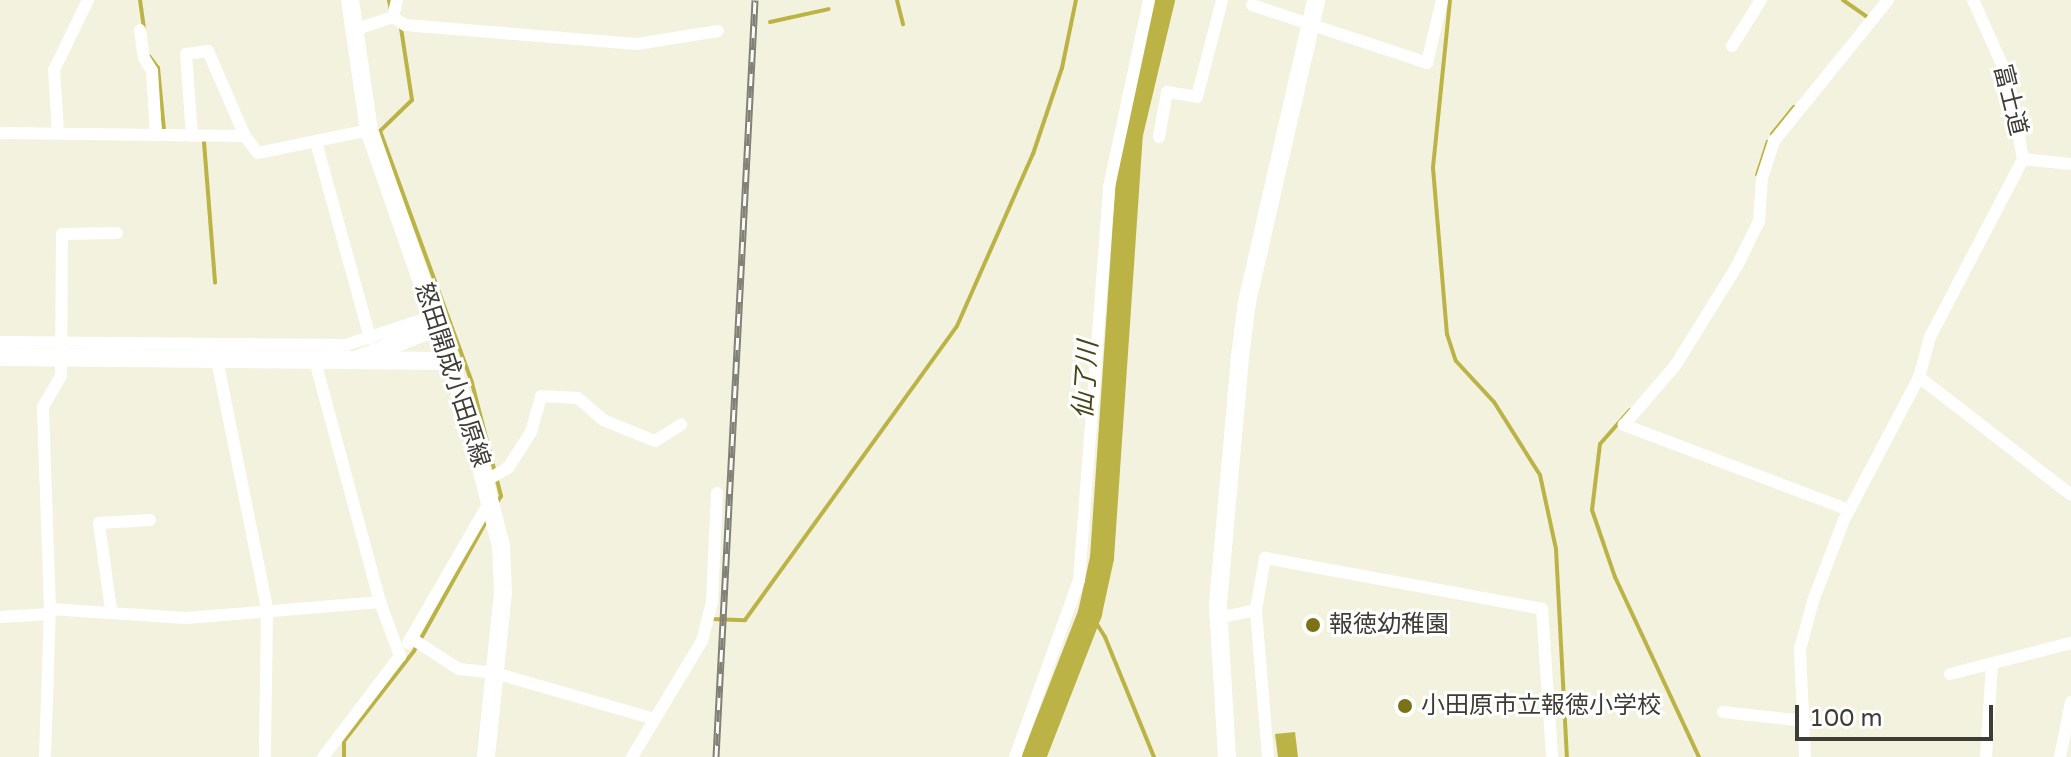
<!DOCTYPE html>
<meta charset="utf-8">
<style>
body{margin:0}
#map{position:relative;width:2071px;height:757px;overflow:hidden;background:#f3f2df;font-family:"Varela Round","Noto Sans JP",sans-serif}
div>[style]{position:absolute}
.water>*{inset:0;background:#bcb346}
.stream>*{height:4px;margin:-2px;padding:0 2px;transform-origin:2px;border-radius:2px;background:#bcb346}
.river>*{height:24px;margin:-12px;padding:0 12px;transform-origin:12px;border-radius:12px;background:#bcb346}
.street>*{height:12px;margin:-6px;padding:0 6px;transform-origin:6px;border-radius:6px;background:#fff}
.secondary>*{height:18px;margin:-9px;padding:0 9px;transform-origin:9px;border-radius:9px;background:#fff}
.rail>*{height:7px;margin-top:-3.5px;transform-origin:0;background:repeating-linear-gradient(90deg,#fff 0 12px,#828176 0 24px);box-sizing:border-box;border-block:2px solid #828176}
.dots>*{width:22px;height:22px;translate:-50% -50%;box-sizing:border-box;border:4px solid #fff;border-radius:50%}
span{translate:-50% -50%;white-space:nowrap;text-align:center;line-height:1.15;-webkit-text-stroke:6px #fff;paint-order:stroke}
.street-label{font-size:24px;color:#3d3c35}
.poi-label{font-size:24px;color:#3d3c35}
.left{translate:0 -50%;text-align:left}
.water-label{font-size:26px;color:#494518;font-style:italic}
.scale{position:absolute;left:1795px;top:705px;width:198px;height:36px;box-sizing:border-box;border:4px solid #3d3c35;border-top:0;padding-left:10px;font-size:24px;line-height:28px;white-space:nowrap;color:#3d3c35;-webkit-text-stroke:6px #fff;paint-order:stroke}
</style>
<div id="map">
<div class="water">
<div style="clip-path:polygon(1295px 732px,1298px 757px,1278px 757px,1275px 734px)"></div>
</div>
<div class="stream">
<div style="left:140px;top:0;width:28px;rotate:82deg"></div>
<div style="left:389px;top:0;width:10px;rotate:79deg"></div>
<div style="left:897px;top:0;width:25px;rotate:76deg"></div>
<div style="left:1450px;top:0;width:169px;rotate:95.8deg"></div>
<div style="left:1433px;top:168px;width:167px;rotate:85.2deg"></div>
<div style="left:1447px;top:334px;width:28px;rotate:72deg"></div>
<div style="left:1456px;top:361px;width:56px;rotate:47.2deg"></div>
<div style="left:1494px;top:402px;width:86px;rotate:57.8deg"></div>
<div style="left:1540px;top:475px;width:76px;rotate:77.8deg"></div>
<div style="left:1556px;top:549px;width:208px;rotate:87deg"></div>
<div style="left:1843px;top:0;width:32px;rotate:35deg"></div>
<div style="left:770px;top:22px;width:60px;rotate:-12.4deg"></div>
<div style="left:401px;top:28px;width:73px;rotate:81.3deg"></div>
<div style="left:412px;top:100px;width:45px;rotate:135.9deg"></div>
<div style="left:380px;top:131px;width:268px;rotate:69.9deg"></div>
<div style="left:472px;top:383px;width:117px;rotate:75.6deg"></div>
<div style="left:501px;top:496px;width:9px;rotate:122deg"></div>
<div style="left:149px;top:56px;width:15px;rotate:53deg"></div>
<div style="left:158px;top:68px;width:62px;rotate:84.5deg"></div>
<div style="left:1772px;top:134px;width:35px;rotate:-51deg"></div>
<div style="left:204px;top:142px;width:141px;rotate:85.5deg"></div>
<div style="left:1757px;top:175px;width:35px;rotate:-72deg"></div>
<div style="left:1630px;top:410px;width:45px;rotate:131.4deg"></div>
<div style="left:1600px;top:444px;width:66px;rotate:96.9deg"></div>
<div style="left:1592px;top:510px;width:71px;rotate:71.1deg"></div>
<div style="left:1615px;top:577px;width:199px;rotate:65deg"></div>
<div style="left:1090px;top:613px;width:28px;rotate:58deg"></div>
<div style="left:1105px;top:637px;width:130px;rotate:67.8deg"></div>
<div style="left:711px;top:619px;width:34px;rotate:2deg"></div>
<div style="left:745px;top:620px;width:362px;rotate:-54.2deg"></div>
<div style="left:957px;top:326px;width:188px;rotate:-66.2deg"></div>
<div style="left:1033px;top:154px;width:91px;rotate:-71.4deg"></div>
<div style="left:1062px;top:68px;width:69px;rotate:-78.4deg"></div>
<div style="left:344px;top:757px;width:16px;rotate:-90deg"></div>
<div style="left:344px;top:741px;width:114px;rotate:-52.1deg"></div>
<div style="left:414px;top:651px;width:152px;rotate:-60.9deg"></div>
</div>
<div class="river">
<div style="left:1034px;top:757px;width:155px;rotate:-68.7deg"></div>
<div style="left:1090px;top:613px;width:56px;rotate:-77.7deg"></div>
<div style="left:1102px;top:558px;width:425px;rotate:-86.1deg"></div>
<div style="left:1131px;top:134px;width:138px;rotate:-76.6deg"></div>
</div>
<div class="street">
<div style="left:1973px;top:0;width:85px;rotate:65.8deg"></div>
<div style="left:2008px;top:78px;width:82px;rotate:79.5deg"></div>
<div style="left:2023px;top:159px;width:48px;rotate:5.9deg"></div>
<div style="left:1252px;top:5px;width:184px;rotate:18.3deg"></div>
<div style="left:1427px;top:63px;width:65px;rotate:-76.6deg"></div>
<div style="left:393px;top:17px;width:17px;rotate:-77deg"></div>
<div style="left:140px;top:30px;width:28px;rotate:82deg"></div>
<div style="left:144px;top:58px;width:15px;rotate:58deg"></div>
<div style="left:152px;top:71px;width:64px;rotate:86.4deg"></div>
<div style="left:354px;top:30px;width:41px;rotate:-18.4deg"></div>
<div style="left:393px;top:17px;width:14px;rotate:34deg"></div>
<div style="left:405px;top:25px;width:233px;rotate:4.7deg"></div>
<div style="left:637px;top:44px;width:82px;rotate:-9.1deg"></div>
<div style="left:1732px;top:46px;width:54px;rotate:-57.8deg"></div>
<div style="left:0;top:133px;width:245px;rotate:0.7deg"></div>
<div style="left:245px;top:136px;width:21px;rotate:53deg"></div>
<div style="left:258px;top:153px;width:113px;rotate:-11.7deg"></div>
<div style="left:58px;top:133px;width:63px;rotate:-93.6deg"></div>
<div style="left:54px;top:70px;width:78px;rotate:-64.1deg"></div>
<div style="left:192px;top:136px;width:82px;rotate:-94.2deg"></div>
<div style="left:186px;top:54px;width:22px;rotate:-8deg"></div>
<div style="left:208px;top:51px;width:93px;rotate:66.5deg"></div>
<div style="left:1159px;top:137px;width:46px;rotate:-79.9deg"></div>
<div style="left:1167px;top:92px;width:30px;rotate:9deg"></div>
<div style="left:1197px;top:97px;width:100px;rotate:-75.5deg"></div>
<div style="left:316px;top:142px;width:203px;rotate:74.6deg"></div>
<div style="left:0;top:342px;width:346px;rotate:0.5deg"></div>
<div style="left:346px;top:345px;width:92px;rotate:-18.4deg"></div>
<div style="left:217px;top:360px;width:254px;rotate:78.6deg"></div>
<div style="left:267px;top:609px;width:148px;rotate:90.8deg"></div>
<div style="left:315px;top:361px;width:250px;rotate:74.9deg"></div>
<div style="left:380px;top:602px;width:58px;rotate:69.7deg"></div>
<div style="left:400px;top:656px;width:127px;rotate:127.3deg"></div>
<div style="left:1919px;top:377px;width:192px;rotate:37.8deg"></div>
<div style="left:487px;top:480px;width:24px;rotate:-30deg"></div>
<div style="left:508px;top:468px;width:43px;rotate:-57.4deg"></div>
<div style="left:531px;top:432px;width:37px;rotate:-74deg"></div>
<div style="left:541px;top:396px;width:37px;rotate:3deg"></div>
<div style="left:578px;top:398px;width:33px;rotate:41deg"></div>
<div style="left:603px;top:420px;width:56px;rotate:22deg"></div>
<div style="left:655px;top:441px;width:31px;rotate:-32deg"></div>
<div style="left:1849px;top:510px;width:241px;rotate:-159.3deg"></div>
<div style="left:1624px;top:425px;width:78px;rotate:-49.2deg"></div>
<div style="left:1675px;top:366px;width:118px;rotate:-58.2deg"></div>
<div style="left:1737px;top:266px;width:50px;rotate:-63.9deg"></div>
<div style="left:1759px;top:221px;width:43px;rotate:-86deg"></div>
<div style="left:1762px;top:178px;width:39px;rotate:-72deg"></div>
<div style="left:1774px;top:141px;width:181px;rotate:-51deg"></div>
<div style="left:50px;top:609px;width:136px;rotate:3.8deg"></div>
<div style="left:186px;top:618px;width:195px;rotate:-4.7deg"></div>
<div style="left:111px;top:610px;width:88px;rotate:-97.9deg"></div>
<div style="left:99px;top:523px;width:51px;rotate:-3.4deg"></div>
<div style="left:0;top:617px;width:50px;rotate:-3.4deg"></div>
<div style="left:1218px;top:618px;width:39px;rotate:-12deg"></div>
<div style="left:411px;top:638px;width:57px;rotate:32.9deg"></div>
<div style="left:459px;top:669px;width:36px;rotate:6deg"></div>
<div style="left:495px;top:673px;width:166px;rotate:16.1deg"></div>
<div style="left:408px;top:643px;width:166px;rotate:-60deg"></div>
<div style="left:1950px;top:674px;width:125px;rotate:-14.4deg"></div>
<div style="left:1723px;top:712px;width:82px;rotate:6.3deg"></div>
<div style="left:45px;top:757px;width:148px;rotate:-88.1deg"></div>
<div style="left:50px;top:609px;width:202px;rotate:-92deg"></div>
<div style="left:43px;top:407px;width:36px;rotate:-60deg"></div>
<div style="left:61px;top:376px;width:142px;rotate:-89.6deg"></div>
<div style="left:62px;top:234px;width:55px;rotate:-1deg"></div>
<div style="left:632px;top:757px;width:135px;rotate:-58.9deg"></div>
<div style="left:702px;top:641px;width:40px;rotate:-75.6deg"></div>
<div style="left:712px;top:602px;width:109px;rotate:-87.4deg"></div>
<div style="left:1015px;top:757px;width:188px;rotate:-70.1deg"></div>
<div style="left:1079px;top:580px;width:394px;rotate:-85.6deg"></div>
<div style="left:1109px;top:187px;width:191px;rotate:-77.9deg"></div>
<div style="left:1268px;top:757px;width:147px;rotate:-94.7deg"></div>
<div style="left:1256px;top:610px;width:53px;rotate:-80.2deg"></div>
<div style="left:1265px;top:558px;width:282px;rotate:10.4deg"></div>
<div style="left:1542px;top:609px;width:148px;rotate:86.1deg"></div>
<div style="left:1805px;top:757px;width:108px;rotate:-92.7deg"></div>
<div style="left:1800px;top:649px;width:50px;rotate:-74.8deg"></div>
<div style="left:1813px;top:601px;width:87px;rotate:-69.1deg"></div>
<div style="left:1844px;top:520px;width:161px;rotate:-62.3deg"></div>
<div style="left:1919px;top:377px;width:41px;rotate:-74.6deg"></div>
<div style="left:1930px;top:337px;width:201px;rotate:-62.4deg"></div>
<div style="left:1986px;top:757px;width:94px;rotate:-86.3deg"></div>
<div style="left:2060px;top:757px;width:56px;rotate:-78.7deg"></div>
</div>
<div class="secondary">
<div style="left:350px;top:0;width:131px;rotate:81.7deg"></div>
<div style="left:369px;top:130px;width:291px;rotate:70.8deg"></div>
<div style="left:465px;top:405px;width:146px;rotate:75.7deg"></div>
<div style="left:501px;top:546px;width:46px;rotate:87.5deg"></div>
<div style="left:503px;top:592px;width:166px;rotate:95.9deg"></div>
<div style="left:0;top:357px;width:450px;rotate:0.5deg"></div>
<div style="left:358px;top:359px;width:85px;rotate:-22.1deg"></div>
<div style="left:1227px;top:757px;width:153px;rotate:-93.4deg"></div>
<div style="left:1218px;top:604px;width:248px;rotate:-84.9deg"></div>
<div style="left:1240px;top:357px;width:55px;rotate:-82.7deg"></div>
<div style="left:1247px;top:302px;width:310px;rotate:-77.1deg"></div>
</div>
<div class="rail">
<div style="left:716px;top:757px;width:758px;rotate:-87.05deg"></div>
</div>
<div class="dots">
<div style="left:1313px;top:625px;background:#7a7315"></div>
<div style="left:1405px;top:706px;background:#7a7315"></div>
</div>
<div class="street-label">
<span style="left:2010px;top:100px;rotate:76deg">富士道</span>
<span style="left:452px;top:375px;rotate:72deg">怒田開成小田原線</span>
</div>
<div class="poi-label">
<span class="left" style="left:1329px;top:625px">報徳幼稚園</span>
<span class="left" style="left:1421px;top:706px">小田原市立報徳小学校</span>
</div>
<div class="water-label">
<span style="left:1086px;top:380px;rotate:-86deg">仙了川</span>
</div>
<div class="scale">100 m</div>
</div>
